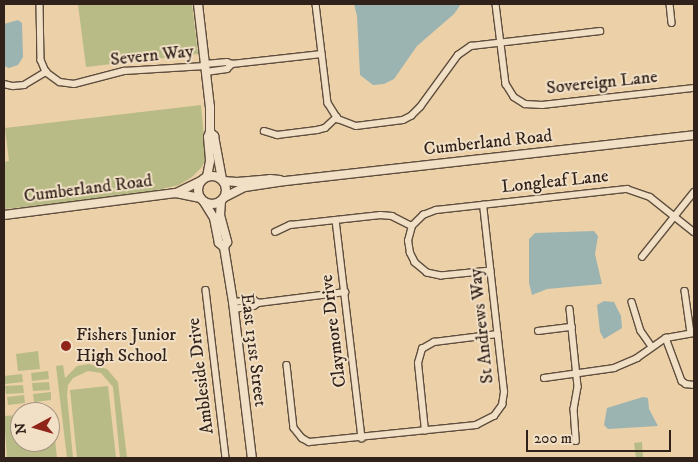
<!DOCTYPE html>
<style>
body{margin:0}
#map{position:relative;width:698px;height:462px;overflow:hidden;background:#ebd0a8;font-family:"IM FELL DW Pica",serif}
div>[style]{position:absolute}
.green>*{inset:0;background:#b8bb86}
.water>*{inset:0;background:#9bb4b1}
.roads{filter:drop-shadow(1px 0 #5f4e3e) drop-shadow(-1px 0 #5f4e3e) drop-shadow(0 1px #5f4e3e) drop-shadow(0 -1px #5f4e3e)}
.street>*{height:5.5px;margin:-2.75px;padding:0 2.75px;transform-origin:2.75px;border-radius:2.75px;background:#f2e0c6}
.secondary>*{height:8px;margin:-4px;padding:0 4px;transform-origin:4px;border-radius:4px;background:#f2e0c6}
.secondary>.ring{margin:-4px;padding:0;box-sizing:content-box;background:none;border:8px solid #f2e0c6;border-radius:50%}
.dots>*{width:14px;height:14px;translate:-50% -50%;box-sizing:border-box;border:2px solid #f2e0c6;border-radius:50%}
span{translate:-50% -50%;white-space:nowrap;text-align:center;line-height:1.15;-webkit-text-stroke:4px #f2e0c6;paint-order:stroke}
.street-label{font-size:18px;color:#30221b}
.poi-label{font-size:18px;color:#30221b}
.left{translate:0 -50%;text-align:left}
.frame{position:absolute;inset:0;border:5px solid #30221b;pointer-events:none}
.north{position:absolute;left:10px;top:402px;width:50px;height:50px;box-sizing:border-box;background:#f2e0c6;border:1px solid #a49482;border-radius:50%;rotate:264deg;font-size:14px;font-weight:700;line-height:20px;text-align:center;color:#30221b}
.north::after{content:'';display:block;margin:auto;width:18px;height:22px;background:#8f2418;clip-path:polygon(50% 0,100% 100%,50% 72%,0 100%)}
.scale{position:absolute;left:526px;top:430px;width:145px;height:22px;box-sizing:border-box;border:2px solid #30221b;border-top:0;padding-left:6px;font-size:15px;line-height:18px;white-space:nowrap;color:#30221b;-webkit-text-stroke:4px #f2e0c6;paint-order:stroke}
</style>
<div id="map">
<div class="green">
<div style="clip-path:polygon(78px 4px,192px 4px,198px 54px,86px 67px)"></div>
<div style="clip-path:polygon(201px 105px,206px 159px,201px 168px,192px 177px,179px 185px,135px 195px,4px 209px,4px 162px,9px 161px,5px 128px)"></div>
<div style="clip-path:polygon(38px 351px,40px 369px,18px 371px,16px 354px)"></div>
<div style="clip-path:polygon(89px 364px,107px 369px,118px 382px,127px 458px,120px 458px,113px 387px,101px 373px,88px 371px,73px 378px,68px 385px,67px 395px,73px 458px,67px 458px,56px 366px,63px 365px,65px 378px,77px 366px)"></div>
<div style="clip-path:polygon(48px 371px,49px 379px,32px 381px,31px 373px)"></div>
<div style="clip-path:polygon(22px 374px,23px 382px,5px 384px,4px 376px)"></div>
<div style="clip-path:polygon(49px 382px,50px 390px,33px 391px,32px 383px)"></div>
<div style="clip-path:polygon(23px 385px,24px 393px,6px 394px,5px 386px)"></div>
<div style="clip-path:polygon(108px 386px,116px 458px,77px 458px,70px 390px)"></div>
<div style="clip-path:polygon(51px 392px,51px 400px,34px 402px,33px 394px)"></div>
<div style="clip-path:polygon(24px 395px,25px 403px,8px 405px,7px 397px)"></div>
<div style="clip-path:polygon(52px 411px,57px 458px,7px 458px,4px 416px,20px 415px,20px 442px,50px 442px,50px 412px,46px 412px)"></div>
<div style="clip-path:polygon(642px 442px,643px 458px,636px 458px,634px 443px)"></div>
</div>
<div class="water">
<div style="clip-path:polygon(354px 4px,461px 4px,454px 14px,417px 46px,394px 79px,384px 84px,373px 85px,360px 75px,357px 16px)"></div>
<div style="clip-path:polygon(18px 20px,22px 23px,23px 57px,18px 65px,9px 68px,4px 66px,4px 24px)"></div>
<div style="clip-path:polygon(594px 231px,598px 236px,595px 254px,602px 284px,547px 289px,532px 295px,529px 283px,529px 239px,535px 233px)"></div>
<div style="clip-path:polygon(604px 301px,614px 302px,621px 316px,622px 328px,604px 339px,600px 332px,597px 305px)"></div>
<div style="clip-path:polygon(643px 397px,648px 398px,649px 409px,658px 426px,608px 429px,604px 425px,607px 408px)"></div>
</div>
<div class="roads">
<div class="street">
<div style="left:40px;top:4px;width:56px;rotate:89deg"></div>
<div style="left:41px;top:60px;width:13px;rotate:67deg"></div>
<div style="left:46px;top:72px;width:17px;rotate:36deg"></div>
<div style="left:60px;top:82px;width:14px;rotate:8deg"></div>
<div style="left:74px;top:84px;width:52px;rotate:-14.6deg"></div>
<div style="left:124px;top:71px;width:81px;rotate:-3.5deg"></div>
<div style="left:316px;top:4px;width:100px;rotate:83.1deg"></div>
<div style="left:328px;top:103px;width:19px;rotate:58deg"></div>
<div style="left:338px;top:119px;width:19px;rotate:21deg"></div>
<div style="left:356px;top:126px;width:47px;rotate:-7.3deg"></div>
<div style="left:403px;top:120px;width:9px;rotate:-27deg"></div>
<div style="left:411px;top:116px;width:13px;rotate:-45deg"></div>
<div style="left:420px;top:107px;width:64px;rotate:-53.8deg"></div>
<div style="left:458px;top:55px;width:16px;rotate:-35deg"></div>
<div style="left:471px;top:46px;width:130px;rotate:-6.6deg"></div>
<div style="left:496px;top:4px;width:81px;rotate:82.9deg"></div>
<div style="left:506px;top:84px;width:15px;rotate:58deg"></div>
<div style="left:514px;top:97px;width:13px;rotate:32deg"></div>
<div style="left:525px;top:104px;width:17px;rotate:3deg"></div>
<div style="left:542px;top:105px;width:153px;rotate:-6.4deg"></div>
<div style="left:670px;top:4px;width:19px;rotate:84deg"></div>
<div style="left:205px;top:64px;width:22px;rotate:-5deg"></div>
<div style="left:227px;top:62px;width:5px;rotate:22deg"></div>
<div style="left:232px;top:64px;width:90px;rotate:-6.4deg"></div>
<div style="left:206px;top:72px;width:21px;rotate:-8deg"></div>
<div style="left:227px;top:69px;width:7px;rotate:-45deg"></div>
<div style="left:4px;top:84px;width:9px;rotate:13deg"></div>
<div style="left:13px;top:86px;width:11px;rotate:-5deg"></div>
<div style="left:24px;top:85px;width:26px;rotate:-31deg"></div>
<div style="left:264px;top:131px;width:14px;rotate:17deg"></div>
<div style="left:277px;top:135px;width:40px;rotate:-7.1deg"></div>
<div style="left:317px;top:130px;width:8px;rotate:-14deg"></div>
<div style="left:325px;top:128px;width:16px;rotate:-43deg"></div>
<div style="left:336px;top:220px;width:220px;rotate:83.2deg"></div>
<div style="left:275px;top:232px;width:17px;rotate:-25deg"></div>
<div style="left:290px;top:225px;width:91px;rotate:-6.3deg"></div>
<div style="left:380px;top:215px;width:12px;rotate:5deg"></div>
<div style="left:392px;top:216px;width:22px;rotate:27deg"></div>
<div style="left:642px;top:257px;width:83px;rotate:-51.3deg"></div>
<div style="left:491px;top:271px;width:50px;rotate:174.3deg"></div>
<div style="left:441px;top:276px;width:14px;rotate:-168deg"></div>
<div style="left:427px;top:273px;width:16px;rotate:-140deg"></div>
<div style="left:415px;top:263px;width:11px;rotate:-117deg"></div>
<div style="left:410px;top:253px;width:12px;rotate:-99deg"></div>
<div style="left:408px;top:241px;width:16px;rotate:-75deg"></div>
<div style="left:412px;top:226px;width:16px;rotate:-45deg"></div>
<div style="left:423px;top:215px;width:14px;rotate:-21deg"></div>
<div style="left:436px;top:210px;width:192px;rotate:-6.3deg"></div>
<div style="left:627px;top:189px;width:24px;rotate:19deg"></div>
<div style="left:650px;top:197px;width:56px;rotate:38.5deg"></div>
<div style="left:206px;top:290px;width:169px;rotate:83.2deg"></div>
<div style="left:685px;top:291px;width:42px;rotate:81.9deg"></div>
<div style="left:233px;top:302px;width:21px;rotate:-5deg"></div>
<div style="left:254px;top:300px;width:5px;rotate:37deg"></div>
<div style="left:632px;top:302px;width:30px;rotate:73deg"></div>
<div style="left:641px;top:331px;width:19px;rotate:55deg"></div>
<div style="left:234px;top:309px;width:20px;rotate:-9deg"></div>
<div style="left:254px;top:306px;width:5px;rotate:-37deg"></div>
<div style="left:258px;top:303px;width:88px;rotate:-7.2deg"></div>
<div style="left:570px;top:309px;width:78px;rotate:84.1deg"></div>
<div style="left:578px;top:387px;width:22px;rotate:100deg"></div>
<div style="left:574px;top:409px;width:32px;rotate:86deg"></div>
<div style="left:538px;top:331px;width:34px;rotate:-7deg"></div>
<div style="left:666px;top:338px;width:46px;rotate:69.6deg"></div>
<div style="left:682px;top:381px;width:5px;rotate:37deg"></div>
<div style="left:686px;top:384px;width:8px;rotate:7deg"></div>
<div style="left:287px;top:365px;width:63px;rotate:83.7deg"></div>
<div style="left:294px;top:428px;width:13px;rotate:51deg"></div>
<div style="left:302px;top:438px;width:8px;rotate:30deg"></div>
<div style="left:309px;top:442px;width:168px;rotate:-5.8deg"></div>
<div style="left:476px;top:425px;width:20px;rotate:-27deg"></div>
<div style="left:494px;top:416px;width:14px;rotate:-54deg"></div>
<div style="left:502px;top:405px;width:13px;rotate:-81deg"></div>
<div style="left:504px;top:392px;width:188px;rotate:-96.4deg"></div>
<div style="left:544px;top:378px;width:71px;rotate:-8.1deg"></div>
<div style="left:614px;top:368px;width:25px;rotate:-23deg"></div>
<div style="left:637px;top:358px;width:35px;rotate:-35deg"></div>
<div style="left:666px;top:338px;width:28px;rotate:-10deg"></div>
<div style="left:425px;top:431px;width:68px;rotate:-95.9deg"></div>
<div style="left:418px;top:363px;width:15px;rotate:-74deg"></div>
<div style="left:422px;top:349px;width:14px;rotate:-30deg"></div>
<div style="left:434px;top:342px;width:64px;rotate:-7.1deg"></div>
</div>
<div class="secondary">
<div style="left:198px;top:4px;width:104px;rotate:83.4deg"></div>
<div style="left:210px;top:107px;width:25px;rotate:90deg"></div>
<div style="left:210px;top:132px;width:5px;rotate:112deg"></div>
<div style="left:208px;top:137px;width:24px;rotate:85deg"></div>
<div style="left:210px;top:161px;width:16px;rotate:101deg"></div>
<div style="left:210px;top:132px;width:6px;rotate:45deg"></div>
<div style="left:214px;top:136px;width:44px;rotate:79.5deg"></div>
<div class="ring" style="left:198px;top:176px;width:20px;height:20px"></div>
<div style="left:223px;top:181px;width:14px;rotate:4deg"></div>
<div style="left:237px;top:182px;width:33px;rotate:-5deg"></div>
<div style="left:270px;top:179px;width:10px;rotate:6deg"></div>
<div style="left:176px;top:193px;width:25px;rotate:12deg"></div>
<div style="left:225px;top:197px;width:22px;rotate:-27deg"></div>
<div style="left:245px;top:187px;width:40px;rotate:-8.5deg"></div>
<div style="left:285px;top:181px;width:412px;rotate:-6.4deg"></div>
<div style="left:221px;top:201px;width:14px;rotate:94deg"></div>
<div style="left:220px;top:215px;width:28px;rotate:75deg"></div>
<div style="left:227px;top:242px;width:6px;rotate:121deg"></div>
<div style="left:224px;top:247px;width:56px;rotate:80.7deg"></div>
<div style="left:233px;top:302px;width:157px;rotate:83.1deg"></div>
<div style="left:204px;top:202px;width:19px;rotate:58deg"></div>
<div style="left:214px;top:218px;width:25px;rotate:79deg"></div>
<div style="left:219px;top:243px;width:6px;rotate:39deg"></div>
<div style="left:4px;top:215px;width:173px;rotate:-7.3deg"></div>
<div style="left:176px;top:193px;width:28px;rotate:-26deg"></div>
</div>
</div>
<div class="dots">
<div style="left:66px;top:346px;background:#8f2418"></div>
</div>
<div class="street-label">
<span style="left:152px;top:56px;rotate:-6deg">Severn Way</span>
<span style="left:602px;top:83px;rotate:-6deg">Sovereign Lane</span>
<span style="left:488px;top:143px;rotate:-6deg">Cumberland Road</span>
<span style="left:555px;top:182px;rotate:-6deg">Longleaf Lane</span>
<span style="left:88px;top:189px;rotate:-7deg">Cumberland Road</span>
<span style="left:482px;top:326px;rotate:-96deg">St Andrews Way</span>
<span style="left:334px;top:331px;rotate:-97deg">Claymore Drive</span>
<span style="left:253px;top:350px;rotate:83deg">East 131st Street</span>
<span style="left:201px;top:376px;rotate:-97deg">Ambleside Drive</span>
</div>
<div class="poi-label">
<span class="left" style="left:76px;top:346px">Fishers Junior<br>High School</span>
</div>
<div class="frame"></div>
<div class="north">N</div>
<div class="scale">200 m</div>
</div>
